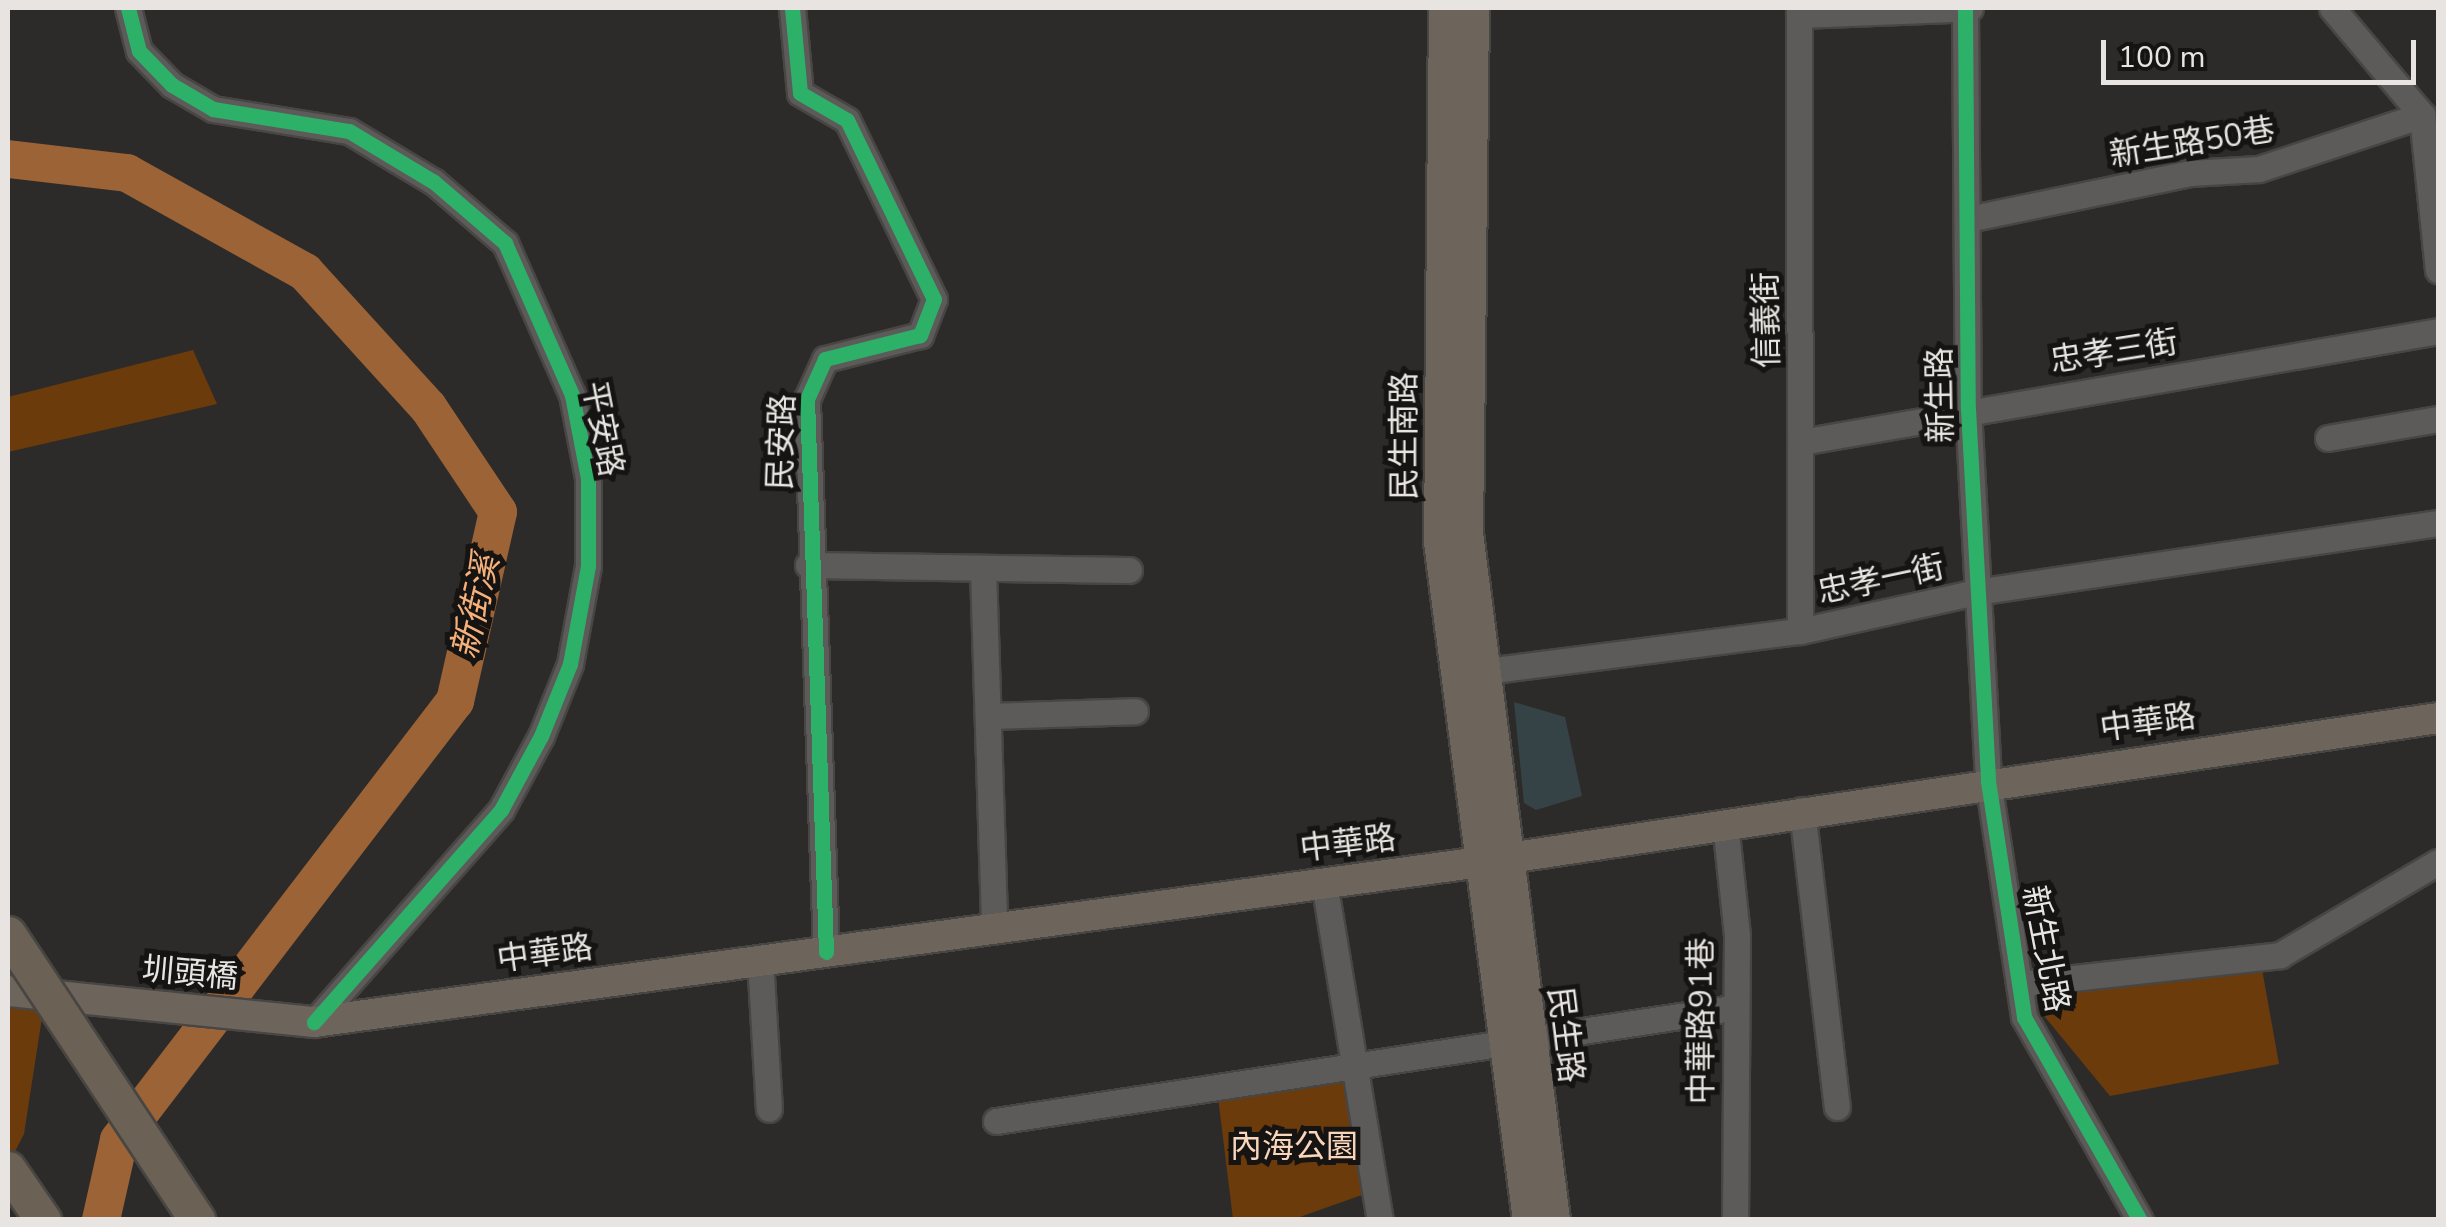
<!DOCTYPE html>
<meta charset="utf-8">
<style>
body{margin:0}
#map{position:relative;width:2446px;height:1227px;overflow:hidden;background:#2d2b29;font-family:"Nunito Sans","Noto Sans TC",sans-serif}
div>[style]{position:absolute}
.green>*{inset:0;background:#6b3b0b}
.river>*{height:38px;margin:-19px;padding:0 19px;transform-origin:19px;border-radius:19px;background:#9b6336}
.building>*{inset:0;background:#354347}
.roads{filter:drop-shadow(2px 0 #484643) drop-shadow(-2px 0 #484643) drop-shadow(0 2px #484643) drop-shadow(0 -2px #484643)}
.minor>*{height:25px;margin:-12.5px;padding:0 12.5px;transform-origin:12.5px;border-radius:12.5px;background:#5d5b5a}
.major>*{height:30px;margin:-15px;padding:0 15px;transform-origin:15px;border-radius:15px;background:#6d645c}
.highway>*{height:35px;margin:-17.5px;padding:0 17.5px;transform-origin:17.5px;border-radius:17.5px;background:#6c6155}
.bridges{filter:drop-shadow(2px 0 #484643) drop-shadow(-2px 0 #484643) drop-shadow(0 2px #484643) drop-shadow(0 -2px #484643)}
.highway-bridge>*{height:35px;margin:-17.5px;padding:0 17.5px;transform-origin:17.5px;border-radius:17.5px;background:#6c6155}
.cycleway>*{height:15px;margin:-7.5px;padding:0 7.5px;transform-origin:7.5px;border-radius:7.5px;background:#2db169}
span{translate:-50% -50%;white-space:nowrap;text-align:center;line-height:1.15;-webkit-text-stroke:10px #161412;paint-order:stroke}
.street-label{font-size:32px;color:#e7e4e1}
.park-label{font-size:32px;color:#f9d5bb}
.water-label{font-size:35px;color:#f5b07b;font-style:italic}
.frame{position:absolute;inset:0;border:10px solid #e7e4e1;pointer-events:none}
.scale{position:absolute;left:2101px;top:40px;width:315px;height:45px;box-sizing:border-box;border:5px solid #e7e4e1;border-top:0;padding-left:12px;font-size:30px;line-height:35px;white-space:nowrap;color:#e7e4e1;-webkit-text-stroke:8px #161412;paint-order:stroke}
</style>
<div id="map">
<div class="green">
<div style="clip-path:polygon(193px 350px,217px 404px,8px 452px,8px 397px)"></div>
<div style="clip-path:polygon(2260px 958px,2279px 1064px,2110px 1096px,2045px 1017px,2046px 990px)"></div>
<div style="clip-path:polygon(8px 1008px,43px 1011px,24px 1134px,8px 1165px)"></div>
<div style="clip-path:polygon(1357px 1070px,1376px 1190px,1294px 1219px,1233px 1219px,1217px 1089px)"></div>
</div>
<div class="river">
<div style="left:8px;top:159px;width:120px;rotate:6.7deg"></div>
<div style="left:127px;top:173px;width:204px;rotate:29.1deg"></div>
<div style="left:305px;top:272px;width:183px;rotate:47.7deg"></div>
<div style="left:428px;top:407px;width:126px;rotate:56.3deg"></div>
<div style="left:498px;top:512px;width:194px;rotate:102.8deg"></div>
<div style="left:455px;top:701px;width:553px;rotate:127.43deg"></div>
<div style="left:119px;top:1140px;width:82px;rotate:102.7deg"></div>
</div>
<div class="building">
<div style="clip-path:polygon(1514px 702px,1565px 717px,1582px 796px,1536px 810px,1524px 803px)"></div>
</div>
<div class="roads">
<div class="minor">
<div style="left:128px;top:8px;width:44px;rotate:75.7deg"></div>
<div style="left:139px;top:51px;width:47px;rotate:45.9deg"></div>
<div style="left:172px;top:85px;width:48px;rotate:30.3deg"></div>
<div style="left:213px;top:109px;width:138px;rotate:9.2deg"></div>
<div style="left:349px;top:131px;width:99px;rotate:31deg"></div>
<div style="left:434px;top:182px;width:94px;rotate:40.7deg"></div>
<div style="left:505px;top:243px;width:166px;rotate:66.2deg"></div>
<div style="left:572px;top:395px;width:85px;rotate:79.1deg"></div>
<div style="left:588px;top:478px;width:88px;rotate:90deg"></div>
<div style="left:588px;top:566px;width:100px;rotate:100.4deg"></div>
<div style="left:570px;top:664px;width:78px;rotate:111.9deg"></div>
<div style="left:541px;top:736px;width:84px;rotate:118.4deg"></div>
<div style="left:501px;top:810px;width:283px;rotate:131.4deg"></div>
<div style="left:792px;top:8px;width:85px;rotate:84.6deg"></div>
<div style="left:800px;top:93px;width:54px;rotate:29.9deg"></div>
<div style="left:847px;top:120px;width:199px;rotate:64.1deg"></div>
<div style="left:934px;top:299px;width:39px;rotate:111deg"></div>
<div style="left:920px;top:335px;width:98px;rotate:165.8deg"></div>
<div style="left:825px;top:359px;width:44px;rotate:114.2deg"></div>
<div style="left:807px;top:399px;width:553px;rotate:88.03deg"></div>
<div style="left:1799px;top:8px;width:623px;rotate:89.91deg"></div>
<div style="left:1965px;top:8px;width:401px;rotate:89.6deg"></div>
<div style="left:1968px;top:409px;width:373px;rotate:86.9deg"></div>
<div style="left:1988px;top:781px;width:239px;rotate:81.3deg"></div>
<div style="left:2024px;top:1017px;width:234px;rotate:60.3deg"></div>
<div style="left:2332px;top:8px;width:140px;rotate:49.9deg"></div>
<div style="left:2422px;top:115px;width:156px;rotate:84.1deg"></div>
<div style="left:1799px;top:15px;width:171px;rotate:-2.3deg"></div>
<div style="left:1968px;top:219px;width:227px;rotate:-11.7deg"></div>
<div style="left:2190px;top:173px;width:69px;rotate:-3.3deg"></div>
<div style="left:2259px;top:169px;width:172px;rotate:-18.3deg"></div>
<div style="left:2328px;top:438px;width:112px;rotate:-9.8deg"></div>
<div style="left:1801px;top:442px;width:647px;rotate:-9.88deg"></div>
<div style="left:808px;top:565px;width:321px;rotate:0.9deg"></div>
<div style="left:983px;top:569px;width:356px;rotate:88.2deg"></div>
<div style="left:1470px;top:673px;width:333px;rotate:-7.3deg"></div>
<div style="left:1800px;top:631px;width:180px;rotate:-12.5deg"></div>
<div style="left:1976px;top:592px;width:467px;rotate:-8.5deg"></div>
<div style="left:988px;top:716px;width:147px;rotate:-1.9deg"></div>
<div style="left:1802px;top:810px;width:299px;rotate:83.3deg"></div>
<div style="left:1725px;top:823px;width:114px;rotate:83.9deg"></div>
<div style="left:1737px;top:936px;width:284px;rotate:90.4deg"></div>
<div style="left:1324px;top:882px;width:343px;rotate:80.6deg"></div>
<div style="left:760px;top:959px;width:150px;rotate:86.6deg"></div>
<div style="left:2019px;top:984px;width:263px;rotate:-6.3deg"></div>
<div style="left:2280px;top:955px;width:183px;rotate:-30.5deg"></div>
<div style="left:996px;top:1121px;width:745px;rotate:-8.73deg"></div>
</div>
<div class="major">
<div style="left:1444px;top:8px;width:534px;rotate:90.54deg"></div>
<div style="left:1439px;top:542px;width:684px;rotate:82.52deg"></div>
<div style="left:1474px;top:8px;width:525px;rotate:90.65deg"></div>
<div style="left:1468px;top:533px;width:692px;rotate:82.78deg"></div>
<div style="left:8px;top:991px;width:308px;rotate:5.8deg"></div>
<div style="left:314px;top:1022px;width:1206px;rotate:-7.81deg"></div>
<div style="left:1509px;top:858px;width:939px;rotate:-8.57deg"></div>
</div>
<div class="highway">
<div style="left:8px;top:1169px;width:62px;rotate:55.5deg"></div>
</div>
</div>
<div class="bridges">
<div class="highway-bridge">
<div style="left:8px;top:934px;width:343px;rotate:56.5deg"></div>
</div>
</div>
<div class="cycleway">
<div style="left:128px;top:8px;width:44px;rotate:75.7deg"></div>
<div style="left:139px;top:51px;width:47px;rotate:45.9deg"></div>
<div style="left:172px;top:85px;width:48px;rotate:30.3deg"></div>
<div style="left:213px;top:109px;width:138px;rotate:9.2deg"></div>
<div style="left:349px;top:131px;width:99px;rotate:31deg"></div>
<div style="left:434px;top:182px;width:94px;rotate:40.7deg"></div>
<div style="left:505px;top:243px;width:166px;rotate:66.2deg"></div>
<div style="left:572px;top:395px;width:85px;rotate:79.1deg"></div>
<div style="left:588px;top:478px;width:88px;rotate:90deg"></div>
<div style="left:588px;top:566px;width:100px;rotate:100.4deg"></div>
<div style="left:570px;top:664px;width:78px;rotate:111.9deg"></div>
<div style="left:541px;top:736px;width:84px;rotate:118.4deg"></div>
<div style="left:501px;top:810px;width:283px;rotate:131.4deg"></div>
<div style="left:792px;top:8px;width:85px;rotate:84.6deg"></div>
<div style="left:800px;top:93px;width:54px;rotate:29.9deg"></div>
<div style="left:847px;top:120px;width:199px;rotate:64.1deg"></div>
<div style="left:934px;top:299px;width:39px;rotate:111deg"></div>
<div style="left:920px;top:335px;width:98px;rotate:165.8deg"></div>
<div style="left:825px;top:359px;width:44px;rotate:114.2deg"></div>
<div style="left:807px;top:399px;width:553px;rotate:88.03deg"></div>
<div style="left:1965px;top:8px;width:401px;rotate:89.6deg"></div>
<div style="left:1968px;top:409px;width:373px;rotate:86.9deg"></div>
<div style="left:1988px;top:781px;width:239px;rotate:81.3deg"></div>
<div style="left:2024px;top:1017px;width:234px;rotate:60.3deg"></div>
</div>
<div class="street-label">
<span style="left:2192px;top:143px;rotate:-9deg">新生路50巷</span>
<span style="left:1767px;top:320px;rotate:-91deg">信義街</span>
<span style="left:2114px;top:352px;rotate:-9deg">忠孝三街</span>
<span style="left:1941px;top:395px;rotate:-91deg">新生路</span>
<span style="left:602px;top:429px;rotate:79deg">平安路</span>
<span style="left:1405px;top:436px;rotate:-90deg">民生南路</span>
<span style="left:782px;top:442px;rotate:-88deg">民安路</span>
<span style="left:1881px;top:580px;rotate:-12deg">忠孝一街</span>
<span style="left:2148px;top:723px;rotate:-8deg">中華路</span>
<span style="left:1348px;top:844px;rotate:-7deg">中華路</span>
<span style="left:2045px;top:949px;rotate:79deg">新生北路</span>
<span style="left:545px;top:954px;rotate:-8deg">中華路</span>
<span style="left:190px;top:974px;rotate:5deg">圳頭橋</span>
<span style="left:1702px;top:1021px;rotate:-90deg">中華路91巷</span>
<span style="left:1565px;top:1035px;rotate:83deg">民生路</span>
</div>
<div class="park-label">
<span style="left:1294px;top:1147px">內海公園</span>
</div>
<div class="water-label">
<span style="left:476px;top:607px;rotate:-77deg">新街溪</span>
</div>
<div class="frame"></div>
<div class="scale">100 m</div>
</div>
